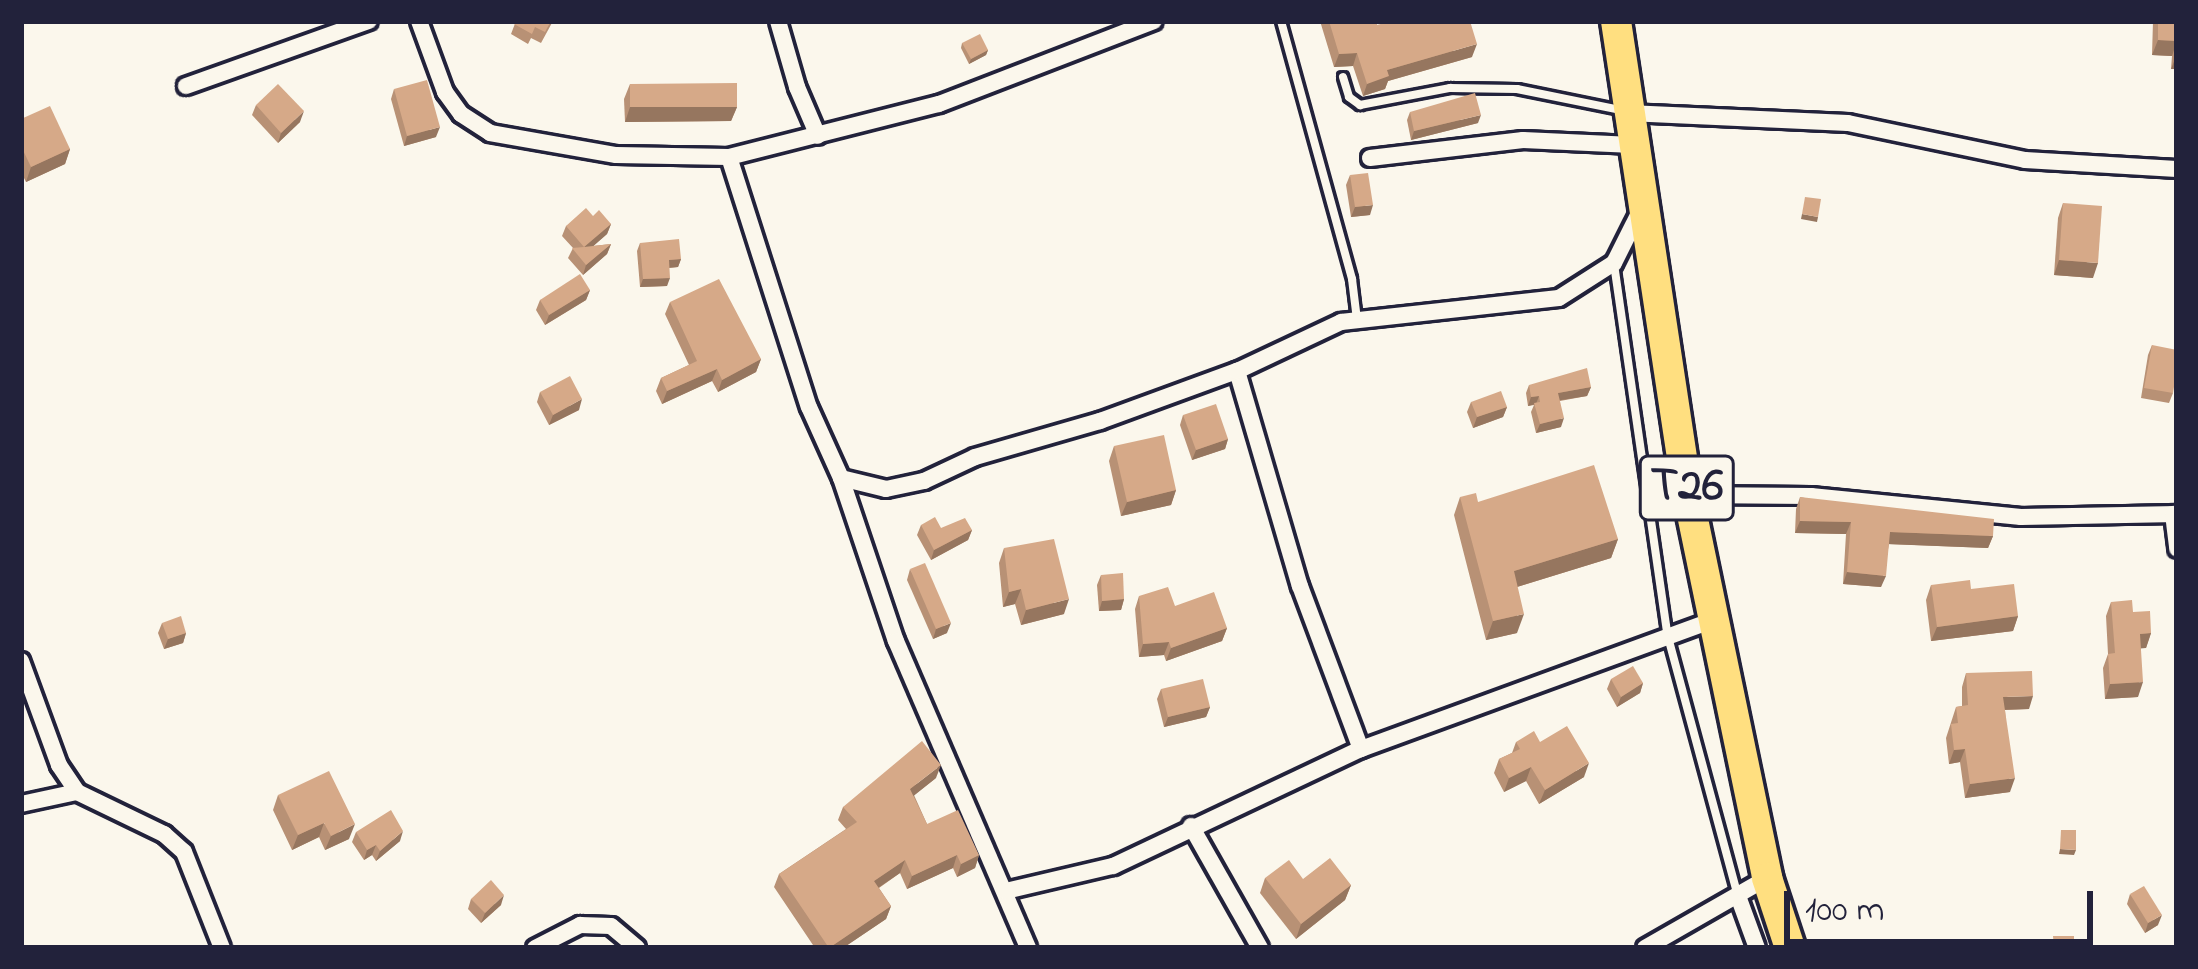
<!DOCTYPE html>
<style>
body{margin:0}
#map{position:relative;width:2198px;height:969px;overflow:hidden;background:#fbf7ec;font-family:"Indie Flower",sans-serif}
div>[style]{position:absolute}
.roads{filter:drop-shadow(3px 0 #22223b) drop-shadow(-3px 0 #22223b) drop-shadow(0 3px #22223b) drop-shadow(0 -3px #22223b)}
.lane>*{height:8px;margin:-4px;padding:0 4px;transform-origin:4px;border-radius:4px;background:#fbf7ec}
.street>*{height:16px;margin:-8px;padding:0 8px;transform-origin:8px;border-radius:8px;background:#fbf7ec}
.highway>*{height:30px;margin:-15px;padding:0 15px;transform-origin:15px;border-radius:15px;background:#ffdf80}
.wall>*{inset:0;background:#b89175}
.shaded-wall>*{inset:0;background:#96765f}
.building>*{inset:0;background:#d6a988}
span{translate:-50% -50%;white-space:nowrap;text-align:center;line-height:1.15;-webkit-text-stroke:9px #fbf7ec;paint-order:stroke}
.shield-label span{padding:3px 9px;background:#fbf7ec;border:3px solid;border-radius:9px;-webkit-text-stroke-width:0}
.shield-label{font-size:48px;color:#22223b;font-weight:700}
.frame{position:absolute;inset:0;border:24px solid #22223b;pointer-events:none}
.scale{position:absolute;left:1784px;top:891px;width:309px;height:54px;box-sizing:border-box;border:6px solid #22223b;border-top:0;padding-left:15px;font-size:36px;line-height:42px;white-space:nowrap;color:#22223b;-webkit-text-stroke:9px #fbf7ec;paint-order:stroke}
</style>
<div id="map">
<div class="roads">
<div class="lane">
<div style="left:1281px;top:21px;width:268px;rotate:74.6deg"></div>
<div style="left:1352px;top:279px;width:38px;rotate:83deg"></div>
<div style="left:1343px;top:77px;width:21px;rotate:73deg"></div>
<div style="left:1349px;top:97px;width:14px;rotate:36deg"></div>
<div style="left:1360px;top:105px;width:92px;rotate:-10.7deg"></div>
<div style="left:1450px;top:88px;width:67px;rotate:0.9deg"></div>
<div style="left:1517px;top:89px;width:105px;rotate:11.5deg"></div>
<div style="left:1614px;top:264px;width:377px;rotate:81.8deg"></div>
<div style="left:1668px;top:637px;width:268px;rotate:74.9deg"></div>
</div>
<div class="street">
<div style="left:419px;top:21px;width:76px;rotate:69.9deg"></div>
<div style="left:445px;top:92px;width:27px;rotate:54deg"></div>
<div style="left:461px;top:114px;width:35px;rotate:33deg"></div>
<div style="left:490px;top:133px;width:128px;rotate:9.9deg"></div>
<div style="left:616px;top:155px;width:113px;rotate:1deg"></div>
<div style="left:729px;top:157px;width:217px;rotate:-14.2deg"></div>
<div style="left:939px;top:104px;width:230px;rotate:-21.1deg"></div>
<div style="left:778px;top:21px;width:69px;rotate:73.9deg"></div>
<div style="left:797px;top:87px;width:53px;rotate:66.8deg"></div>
<div style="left:186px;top:86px;width:194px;rotate:-19.6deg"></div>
<div style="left:1628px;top:113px;width:220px;rotate:2.6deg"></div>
<div style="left:1848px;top:123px;width:181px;rotate:11.8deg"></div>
<div style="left:2025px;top:160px;width:152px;rotate:3.4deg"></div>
<div style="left:729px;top:157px;width:262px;rotate:72.3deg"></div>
<div style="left:809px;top:407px;width:78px;rotate:65.7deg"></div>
<div style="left:841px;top:478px;width:172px;rotate:71.4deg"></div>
<div style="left:896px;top:641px;width:334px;rotate:66.7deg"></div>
<div style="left:1370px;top:158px;width:154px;rotate:-6.7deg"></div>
<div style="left:1523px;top:140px;width:110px;rotate:2.6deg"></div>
<div style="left:1237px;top:371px;width:224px;rotate:73.7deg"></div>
<div style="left:1300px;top:586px;width:174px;rotate:69.5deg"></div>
<div style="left:841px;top:478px;width:46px;rotate:13.7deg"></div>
<div style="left:886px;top:489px;width:39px;rotate:-12deg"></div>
<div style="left:924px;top:481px;width:56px;rotate:-25.2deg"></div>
<div style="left:975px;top:457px;width:130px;rotate:-16.1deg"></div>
<div style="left:1100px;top:421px;width:146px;rotate:-20.1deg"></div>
<div style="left:1237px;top:371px;width:115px;rotate:-25.2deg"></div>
<div style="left:1341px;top:322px;width:219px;rotate:-6.3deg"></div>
<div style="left:1559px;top:298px;width:65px;rotate:-32.5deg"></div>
<div style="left:1614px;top:263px;width:63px;rotate:-63.4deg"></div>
<div style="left:1688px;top:495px;width:123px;rotate:0.5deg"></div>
<div style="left:1811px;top:496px;width:211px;rotate:5.7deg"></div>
<div style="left:2021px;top:517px;width:156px;rotate:-1.1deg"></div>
<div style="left:2173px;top:514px;width:35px;rotate:83deg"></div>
<div style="left:21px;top:661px;width:111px;rotate:69.9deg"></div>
<div style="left:59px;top:765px;width:32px;rotate:56deg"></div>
<div style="left:77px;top:792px;width:97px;rotate:25.8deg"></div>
<div style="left:164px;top:834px;width:27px;rotate:42deg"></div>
<div style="left:184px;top:852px;width:103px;rotate:68.4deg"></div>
<div style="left:21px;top:804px;width:57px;rotate:-12.1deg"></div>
<div style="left:1191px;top:826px;width:140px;rotate:60.5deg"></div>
<div style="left:1006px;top:891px;width:110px;rotate:-13.2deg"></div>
<div style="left:1113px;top:866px;width:274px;rotate:-25.3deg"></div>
<div style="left:1361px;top:749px;width:376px;rotate:-20.1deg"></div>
<div style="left:1738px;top:896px;width:55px;rotate:69.9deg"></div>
<div style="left:535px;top:948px;width:51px;rotate:-27.1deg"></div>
<div style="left:580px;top:925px;width:31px;rotate:2deg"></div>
<div style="left:611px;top:926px;width:34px;rotate:40deg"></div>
<div style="left:1645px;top:948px;width:141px;rotate:-29.8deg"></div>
</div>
<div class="highway">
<div style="left:1616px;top:21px;width:479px;rotate:81.4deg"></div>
<div style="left:1688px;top:495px;width:391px;rotate:78.3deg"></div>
<div style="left:1767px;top:878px;width:74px;rotate:71.8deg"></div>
</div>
</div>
<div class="wall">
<div style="clip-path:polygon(516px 21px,553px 21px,541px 43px,531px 38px,528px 44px,511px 34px)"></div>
<div style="clip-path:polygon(1320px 21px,1376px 21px,1377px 25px,1472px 57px,1388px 81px,1385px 89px,1363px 96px,1353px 66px,1334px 67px)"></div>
<div style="clip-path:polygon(2153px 21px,2177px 21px,2177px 69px,2171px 69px,2172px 56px,2152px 55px)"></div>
<div style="clip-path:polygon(962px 43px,988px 50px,986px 55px,969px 64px,961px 48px)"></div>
<div style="clip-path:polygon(630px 84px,737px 107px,731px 121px,625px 122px,624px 99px)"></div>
<div style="clip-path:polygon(394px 89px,436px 137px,404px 146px,391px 99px)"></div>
<div style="clip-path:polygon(256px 105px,300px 122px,278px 143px,252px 115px)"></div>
<div style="clip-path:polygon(1410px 112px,1478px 123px,1411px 140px,1407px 120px)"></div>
<div style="clip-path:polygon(21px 119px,70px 149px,65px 164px,26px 182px,21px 172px)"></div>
<div style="clip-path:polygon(1350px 175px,1370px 215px,1351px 217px,1346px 185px)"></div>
<div style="clip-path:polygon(2063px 203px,2093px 278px,2054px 275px,2058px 218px)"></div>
<div style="clip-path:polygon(593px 216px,611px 224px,607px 234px,593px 246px,611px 244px,607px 254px,583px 275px,568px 258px,573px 248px,562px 236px,566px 226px)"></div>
<div style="clip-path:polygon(640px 243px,681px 259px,678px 267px,669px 268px,667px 286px,640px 287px,637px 251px)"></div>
<div style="clip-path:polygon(590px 290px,586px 300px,545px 325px,536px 310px,540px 300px)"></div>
<div style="clip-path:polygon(670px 302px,761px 359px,756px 372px,718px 392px,712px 381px,662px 404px,656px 391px,661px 378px,689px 365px,665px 314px)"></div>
<div style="clip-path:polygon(2152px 345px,2173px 393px,2169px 403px,2141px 398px,2148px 355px)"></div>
<div style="clip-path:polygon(1529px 385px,1591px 387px,1587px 396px,1560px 401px,1561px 427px,1536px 433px,1531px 412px,1534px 405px,1528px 406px,1526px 393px)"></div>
<div style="clip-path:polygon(540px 392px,579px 410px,549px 425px,537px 402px)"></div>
<div style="clip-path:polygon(1471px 402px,1507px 407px,1503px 417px,1473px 428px,1467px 412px)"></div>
<div style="clip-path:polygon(1183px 415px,1228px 439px,1225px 449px,1192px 460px,1180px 425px)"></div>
<div style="clip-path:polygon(1114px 446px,1176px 490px,1171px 505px,1121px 516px,1109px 461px)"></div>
<div style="clip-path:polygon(1460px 497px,1478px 502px,1618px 539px,1611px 558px,1517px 587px,1517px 633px,1486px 640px,1454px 515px)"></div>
<div style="clip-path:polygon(1800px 497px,1993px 536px,1988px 548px,1889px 544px,1881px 587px,1843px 584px,1846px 534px,1795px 533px,1796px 509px)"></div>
<div style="clip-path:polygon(921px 525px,941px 528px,972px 530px,968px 540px,931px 560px,917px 535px)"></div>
<div style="clip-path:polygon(1004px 548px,1064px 614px,1021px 625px,1015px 604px,1003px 607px,999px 563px)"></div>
<div style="clip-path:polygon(910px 569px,947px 633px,933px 639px,907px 580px)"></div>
<div style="clip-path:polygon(1101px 575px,1124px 599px,1121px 610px,1099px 611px,1097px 585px)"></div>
<div style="clip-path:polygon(1931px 585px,2018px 616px,2013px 631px,1931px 641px,1926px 600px)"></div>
<div style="clip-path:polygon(1139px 596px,1175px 606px,1227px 628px,1222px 641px,1166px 661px,1164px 655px,1139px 657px,1135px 609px)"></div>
<div style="clip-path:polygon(2111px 602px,2133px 612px,2151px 633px,2146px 648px,2141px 648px,2138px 697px,2105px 699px,2103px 668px,2108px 654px,2106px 616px)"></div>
<div style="clip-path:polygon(162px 623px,186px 633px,183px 643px,164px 649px,158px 633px)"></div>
<div style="clip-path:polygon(1966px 673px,2029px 709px,2005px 710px,2010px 792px,1965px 798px,1960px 762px,1949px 764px,1946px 738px,1956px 707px,1962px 706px,1962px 687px)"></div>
<div style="clip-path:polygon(1611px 679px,1643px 683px,1640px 693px,1617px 707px,1607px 689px)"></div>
<div style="clip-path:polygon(1161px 689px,1210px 707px,1206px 717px,1164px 727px,1157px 699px)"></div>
<div style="clip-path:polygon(1516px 742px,1540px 742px,1584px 777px,1539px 804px,1526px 781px,1504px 792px,1494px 773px,1499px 759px,1512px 753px)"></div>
<div style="clip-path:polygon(936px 778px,914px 795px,927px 824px,979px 855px,975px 868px,957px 877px,953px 868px,907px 889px,900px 873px,879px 888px,891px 906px,886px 919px,843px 948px,815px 948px,774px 887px,779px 874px,846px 829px,838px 820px,843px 807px)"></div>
<div style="clip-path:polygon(278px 795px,349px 839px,325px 850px,319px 837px,292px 850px,273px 810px)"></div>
<div style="clip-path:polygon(356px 832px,400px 841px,376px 861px,372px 855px,364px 860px,352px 842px)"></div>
<div style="clip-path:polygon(1265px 878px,1303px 879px,1351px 885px,1345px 900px,1296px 939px,1260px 893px)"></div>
<div style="clip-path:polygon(2130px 894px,2158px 925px,2145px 933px,2127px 904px)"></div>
<div style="clip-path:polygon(471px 899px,501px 905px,481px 923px,468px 909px)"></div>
</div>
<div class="shaded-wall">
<div style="clip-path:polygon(2158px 40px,2177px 41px,2172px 56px,2152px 55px)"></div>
<div style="clip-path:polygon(1477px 44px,1472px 57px,1388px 81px,1385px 89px,1363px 96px,1367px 84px,1387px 70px)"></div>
<div style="clip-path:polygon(988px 50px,986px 55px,969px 64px,971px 59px)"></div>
<div style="clip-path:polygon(1357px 53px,1353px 66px,1334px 67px,1339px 54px)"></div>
<div style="clip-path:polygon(2177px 54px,2177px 69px,2171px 69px)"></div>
<div style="clip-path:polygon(630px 107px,737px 107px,731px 121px,625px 122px)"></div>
<div style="clip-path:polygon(304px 111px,300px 122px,278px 143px,281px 133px)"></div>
<div style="clip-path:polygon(1481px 115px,1478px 123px,1411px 140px,1414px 131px)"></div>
<div style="clip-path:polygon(440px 127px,436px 137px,404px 146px,407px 136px)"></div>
<div style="clip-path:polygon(70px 149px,65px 164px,26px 182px,31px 167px)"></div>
<div style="clip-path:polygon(1373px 205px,1370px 215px,1351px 217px,1355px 207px)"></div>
<div style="clip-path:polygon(1802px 214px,1818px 217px,1817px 222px,1801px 219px)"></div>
<div style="clip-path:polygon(611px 224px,607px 234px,581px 257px,584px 247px)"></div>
<div style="clip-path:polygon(611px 244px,607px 254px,583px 275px,586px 265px)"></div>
<div style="clip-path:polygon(681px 259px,678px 267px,666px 268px,669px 260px)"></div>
<div style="clip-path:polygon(2059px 260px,2098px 263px,2093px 278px,2054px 275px)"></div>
<div style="clip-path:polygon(670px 278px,667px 286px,640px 287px,643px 279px)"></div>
<div style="clip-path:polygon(590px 290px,586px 300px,545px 325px,549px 315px)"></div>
<div style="clip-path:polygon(761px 359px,756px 372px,718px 392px,722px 380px)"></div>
<div style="clip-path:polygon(717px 369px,712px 381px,662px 404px,667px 391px)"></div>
<div style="clip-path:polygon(1591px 387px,1587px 396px,1555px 401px,1558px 393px)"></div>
<div style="clip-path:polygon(1539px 396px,1536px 404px,1528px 406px,1531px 397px)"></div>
<div style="clip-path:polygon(582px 399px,579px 410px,549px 425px,553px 415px)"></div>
<div style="clip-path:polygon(1507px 407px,1503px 417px,1473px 428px,1477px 417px)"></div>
<div style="clip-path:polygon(1564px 418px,1561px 427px,1536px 433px,1540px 424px)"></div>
<div style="clip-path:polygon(1228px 439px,1225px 449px,1192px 460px,1196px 450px)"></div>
<div style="clip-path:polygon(1176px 490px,1171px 505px,1121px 516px,1127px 502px)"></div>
<div style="clip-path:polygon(1800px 521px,1851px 522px,1846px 534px,1795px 533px)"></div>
<div style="clip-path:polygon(972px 530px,968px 540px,931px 560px,934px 550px)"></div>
<div style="clip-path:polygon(1890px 532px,1993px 536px,1988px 548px,1886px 544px)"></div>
<div style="clip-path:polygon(1618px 539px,1611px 558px,1507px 590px,1514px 571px)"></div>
<div style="clip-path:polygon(1847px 572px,1886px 576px,1881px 587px,1843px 584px)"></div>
<div style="clip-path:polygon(1021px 589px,1015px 604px,1003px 607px,1009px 592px)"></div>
<div style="clip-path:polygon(1069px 599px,1064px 614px,1021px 625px,1026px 610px)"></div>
<div style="clip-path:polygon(1124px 599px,1121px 610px,1099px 611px,1102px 601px)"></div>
<div style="clip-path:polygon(1524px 614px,1517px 633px,1486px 640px,1493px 621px)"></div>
<div style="clip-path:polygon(2018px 616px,2013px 631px,1931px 641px,1937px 627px)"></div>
<div style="clip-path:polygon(951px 623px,947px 633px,933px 639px,936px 629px)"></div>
<div style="clip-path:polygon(1227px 628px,1222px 641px,1166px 661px,1171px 648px)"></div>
<div style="clip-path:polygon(186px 633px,183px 643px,164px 649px,168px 639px)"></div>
<div style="clip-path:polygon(2151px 633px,2146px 648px,2134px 649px,2140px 634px)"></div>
<div style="clip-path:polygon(1169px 642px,1164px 655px,1139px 657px,1143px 644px)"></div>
<div style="clip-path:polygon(2143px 682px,2138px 697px,2105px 699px,2110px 684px)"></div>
<div style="clip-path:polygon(1643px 683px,1640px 693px,1617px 707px,1621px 697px)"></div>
<div style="clip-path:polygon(2033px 696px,2029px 709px,1998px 710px,2003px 697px)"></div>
<div style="clip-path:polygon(1210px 707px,1206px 717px,1164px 727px,1168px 717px)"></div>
<div style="clip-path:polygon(1965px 749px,1960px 762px,1949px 764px,1954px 750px)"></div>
<div style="clip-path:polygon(1589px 763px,1584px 777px,1539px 804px,1545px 790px)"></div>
<div style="clip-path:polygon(941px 765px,936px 778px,906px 802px,910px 789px)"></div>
<div style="clip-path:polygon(1531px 767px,1526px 781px,1504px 792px,1509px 778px)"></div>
<div style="clip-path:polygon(2015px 778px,2010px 792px,1965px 798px,1970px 784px)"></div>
<div style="clip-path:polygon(324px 823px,319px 837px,292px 850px,298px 835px)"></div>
<div style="clip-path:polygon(355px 824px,349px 839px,325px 850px,331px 836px)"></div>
<div style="clip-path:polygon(403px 831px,400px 841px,376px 861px,380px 851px)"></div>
<div style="clip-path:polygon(376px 845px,372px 855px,364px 860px,367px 850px)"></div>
<div style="clip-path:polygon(2060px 849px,2076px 850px,2074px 855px,2059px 854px)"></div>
<div style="clip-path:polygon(957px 855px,953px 868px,907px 889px,912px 876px)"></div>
<div style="clip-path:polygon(979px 855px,975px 868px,957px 877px,961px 864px)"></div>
<div style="clip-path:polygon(905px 860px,900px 873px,869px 894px,874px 881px)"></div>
<div style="clip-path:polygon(1351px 885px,1345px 900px,1296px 939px,1301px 924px)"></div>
<div style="clip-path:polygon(504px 895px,501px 905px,481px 923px,485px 913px)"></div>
<div style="clip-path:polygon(891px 906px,886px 919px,843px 948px,829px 948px)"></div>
<div style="clip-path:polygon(2162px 915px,2158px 925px,2145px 933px,2148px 923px)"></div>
</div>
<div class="building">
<div style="clip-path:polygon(516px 21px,551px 21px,545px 32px,535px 27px,532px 34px,514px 24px)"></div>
<div style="clip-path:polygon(1329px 21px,1376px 21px,1377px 25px,1391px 21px,1470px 21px,1477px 44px,1387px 70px,1389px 76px,1367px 84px,1357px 53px,1339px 54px)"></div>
<div style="clip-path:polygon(2158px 21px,2177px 21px,2177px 41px,2158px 40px)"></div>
<div style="clip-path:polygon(980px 34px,988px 50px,971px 59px,962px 43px)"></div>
<div style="clip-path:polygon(427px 80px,440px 127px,407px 136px,394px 89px)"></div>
<div style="clip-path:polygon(737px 83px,737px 107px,630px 107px,630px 84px)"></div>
<div style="clip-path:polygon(278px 84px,304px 111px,281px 133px,256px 105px)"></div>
<div style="clip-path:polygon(1475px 93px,1481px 115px,1414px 131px,1410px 112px)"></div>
<div style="clip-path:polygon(50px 106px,70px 149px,31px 167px,21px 146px,21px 119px)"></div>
<div style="clip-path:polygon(1368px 173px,1373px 205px,1355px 207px,1350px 175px)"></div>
<div style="clip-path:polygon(1805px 197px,1821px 199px,1818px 217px,1802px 214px)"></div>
<div style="clip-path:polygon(2063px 203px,2102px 206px,2098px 263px,2059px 260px)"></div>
<div style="clip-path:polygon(586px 208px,593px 216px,599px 210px,611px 224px,584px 247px,611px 244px,586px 265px,572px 248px,584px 247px,566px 226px)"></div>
<div style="clip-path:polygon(679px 239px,681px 259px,669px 260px,670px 278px,643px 279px,640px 243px)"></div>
<div style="clip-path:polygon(580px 274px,590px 290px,549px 315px,540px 300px)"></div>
<div style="clip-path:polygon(719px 279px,761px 359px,722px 380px,717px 369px,667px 391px,661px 378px,697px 361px,670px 302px)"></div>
<div style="clip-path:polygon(2152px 345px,2177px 350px,2177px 369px,2173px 393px,2144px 388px)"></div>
<div style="clip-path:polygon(1587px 368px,1591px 387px,1558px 393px,1564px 418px,1540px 424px,1534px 403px,1540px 402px,1539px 396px,1531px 397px,1529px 385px)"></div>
<div style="clip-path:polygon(570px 376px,582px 399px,553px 415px,540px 392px)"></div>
<div style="clip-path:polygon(1501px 391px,1507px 407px,1477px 417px,1471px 402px)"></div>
<div style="clip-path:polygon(1216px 404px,1228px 439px,1196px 450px,1183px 415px)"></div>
<div style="clip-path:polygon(1164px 435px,1176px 490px,1127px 502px,1114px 446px)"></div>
<div style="clip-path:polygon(1594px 465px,1618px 539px,1514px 571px,1524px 614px,1493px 621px,1460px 497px,1476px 493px,1478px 502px)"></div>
<div style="clip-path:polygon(1800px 497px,1994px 519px,1993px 536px,1890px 532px,1886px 576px,1847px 572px,1851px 522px,1800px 521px)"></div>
<div style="clip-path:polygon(935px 517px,941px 528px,965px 518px,972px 530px,934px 550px,921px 525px)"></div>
<div style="clip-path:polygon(1054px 539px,1069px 599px,1026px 610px,1021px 589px,1009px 592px,1004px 548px)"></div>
<div style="clip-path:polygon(925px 563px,951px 623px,936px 629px,910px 569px)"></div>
<div style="clip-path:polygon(1123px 573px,1124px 599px,1102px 601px,1101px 575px)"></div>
<div style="clip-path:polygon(1970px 580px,1971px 589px,2014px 584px,2018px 616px,1937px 627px,1931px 585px)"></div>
<div style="clip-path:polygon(1168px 587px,1175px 606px,1214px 592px,1227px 628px,1171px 648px,1169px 642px,1143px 644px,1139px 596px)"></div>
<div style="clip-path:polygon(2132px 600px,2133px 612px,2150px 611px,2151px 633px,2140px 634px,2143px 682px,2110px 684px,2108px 654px,2115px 653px,2111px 602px)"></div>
<div style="clip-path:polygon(181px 616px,186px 633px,168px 639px,162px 623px)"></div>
<div style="clip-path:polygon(1633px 666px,1643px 683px,1621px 697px,1611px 679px)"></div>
<div style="clip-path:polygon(2032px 671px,2033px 696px,2003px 697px,2015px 778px,1970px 784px,1965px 749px,1954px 750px,1951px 724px,1958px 723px,1956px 707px,1968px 705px,1966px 673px)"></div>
<div style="clip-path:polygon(1203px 679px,1210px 707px,1168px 717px,1161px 689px)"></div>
<div style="clip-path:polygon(1567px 726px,1589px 763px,1545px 790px,1531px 767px,1509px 778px,1499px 759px,1520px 749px,1516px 742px,1534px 731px,1540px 742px)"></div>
<div style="clip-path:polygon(922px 741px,941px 765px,910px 789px,927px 824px,958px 810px,979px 855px,961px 864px,957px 855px,912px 876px,905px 860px,874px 881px,891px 906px,829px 948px,779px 874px,857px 822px,843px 807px)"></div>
<div style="clip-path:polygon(329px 771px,355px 824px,331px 836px,324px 823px,298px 835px,278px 795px)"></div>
<div style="clip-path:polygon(391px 810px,403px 831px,380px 851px,376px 845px,367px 850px,356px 832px)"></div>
<div style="clip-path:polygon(2061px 830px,2076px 830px,2076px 850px,2060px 849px)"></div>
<div style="clip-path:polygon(1330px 858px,1351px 885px,1301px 924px,1265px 878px,1289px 860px,1303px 879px)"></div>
<div style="clip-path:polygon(491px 880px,504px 895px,485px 913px,471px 899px)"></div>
<div style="clip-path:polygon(2144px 886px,2162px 915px,2148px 923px,2130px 894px)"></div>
<div style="clip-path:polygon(2053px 936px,2074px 936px,2074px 948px,2054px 948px)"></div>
</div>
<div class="shield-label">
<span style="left:1687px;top:488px">T26</span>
</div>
<div class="frame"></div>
<div class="scale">100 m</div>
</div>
